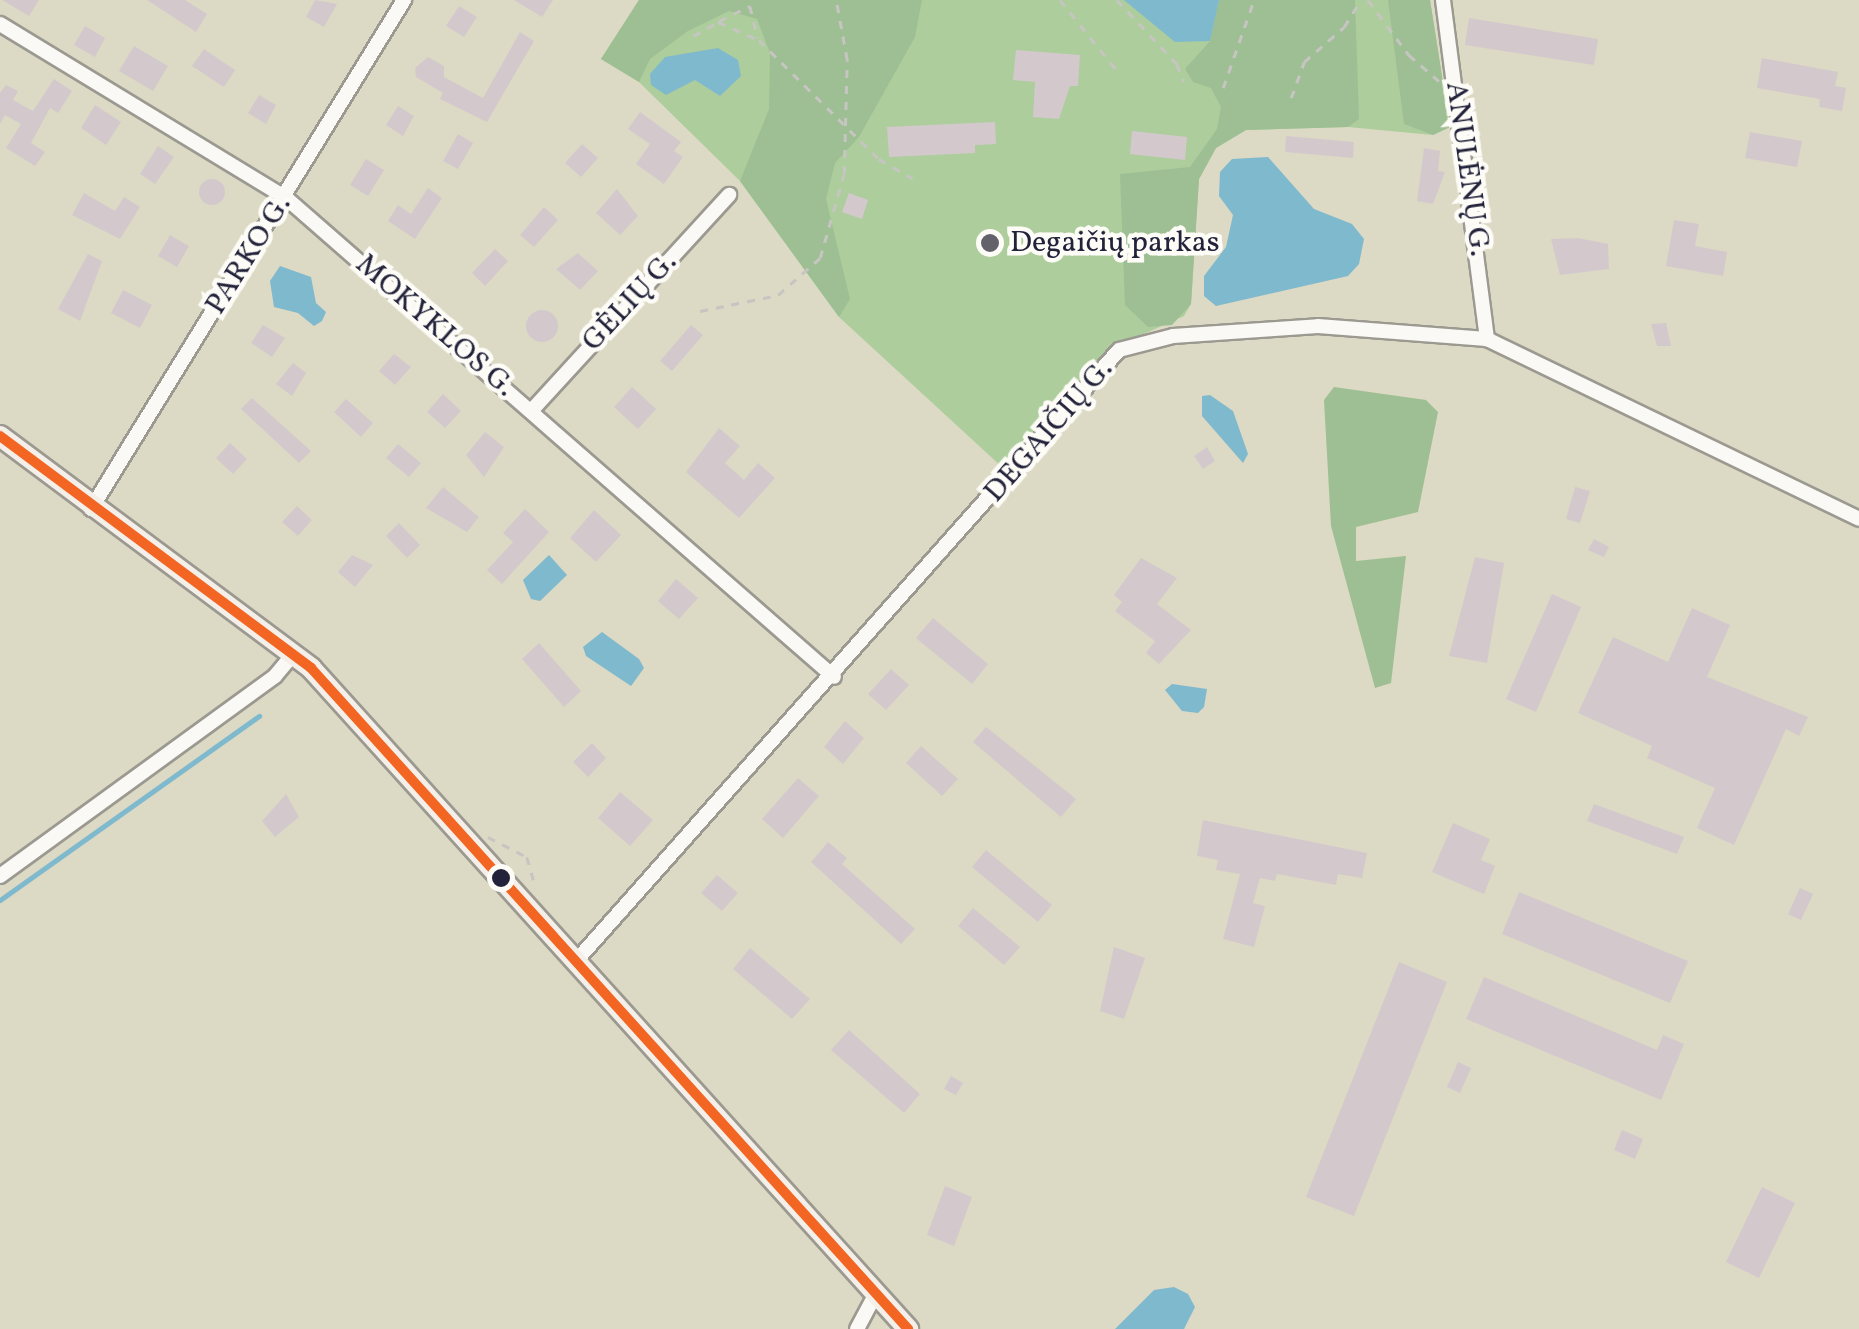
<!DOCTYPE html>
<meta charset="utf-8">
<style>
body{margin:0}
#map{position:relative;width:1859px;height:1329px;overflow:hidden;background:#dcd9c4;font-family:Vollkorn,serif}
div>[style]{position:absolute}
.green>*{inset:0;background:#adcd9c}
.forest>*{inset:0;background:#9ebf93}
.water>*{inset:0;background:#7eb9cd}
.stream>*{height:5px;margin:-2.5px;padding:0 2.5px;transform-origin:2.5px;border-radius:2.5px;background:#7eb9cd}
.building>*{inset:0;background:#d3c9cd}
.round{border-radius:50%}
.path>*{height:2.5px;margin-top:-1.25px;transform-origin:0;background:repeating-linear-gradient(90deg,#c6c5c2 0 8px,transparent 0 16px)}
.roads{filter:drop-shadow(2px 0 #9b9990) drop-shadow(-2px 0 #9b9990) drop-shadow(0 2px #9b9990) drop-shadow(0 -2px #9b9990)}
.minor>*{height:14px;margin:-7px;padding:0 7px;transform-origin:7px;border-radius:7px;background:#faf9f6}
.secondary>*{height:20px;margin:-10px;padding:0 10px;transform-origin:10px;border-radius:10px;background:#f4f0e9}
.bus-1>*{height:10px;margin:-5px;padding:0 5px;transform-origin:5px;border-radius:5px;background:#f26522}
.dots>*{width:28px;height:28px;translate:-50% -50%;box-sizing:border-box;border:5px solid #fdfcf7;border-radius:50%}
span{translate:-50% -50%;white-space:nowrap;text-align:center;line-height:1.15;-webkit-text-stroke:9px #fdfcf7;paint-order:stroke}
.street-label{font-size:30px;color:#22223b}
.poi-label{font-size:30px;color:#22223b}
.left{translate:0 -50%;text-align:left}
</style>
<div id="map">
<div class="green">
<div style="clip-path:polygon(639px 0,1430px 0,1450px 127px,1433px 135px,1348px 127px,1246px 130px,1216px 148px,1199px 179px,1191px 304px,1184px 316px,1108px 350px,1002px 467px,839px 317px,740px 181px,639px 82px,601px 59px)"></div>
</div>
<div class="forest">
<div style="clip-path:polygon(639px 0,922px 0,915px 37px,859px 137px,835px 163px,826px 199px,850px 299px,839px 317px,740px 181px,769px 109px,770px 53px,757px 19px,729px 11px,688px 31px,650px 59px,639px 82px,601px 59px)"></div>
<div style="clip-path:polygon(1219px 0,1355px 0,1359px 119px,1348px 127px,1246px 130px,1216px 148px,1199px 179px,1191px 304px,1172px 325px,1148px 327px,1125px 305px,1120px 174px,1190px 167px,1217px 129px,1221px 107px,1211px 88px,1193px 82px,1185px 69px,1210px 41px)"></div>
<div style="clip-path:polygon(1388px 0,1430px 0,1450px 127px,1433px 135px,1404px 124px)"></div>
<div style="clip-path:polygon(1334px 387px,1426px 400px,1438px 412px,1418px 512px,1356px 527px,1356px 561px,1406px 556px,1391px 683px,1375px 688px,1331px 526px,1324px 400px)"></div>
</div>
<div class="water">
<div style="clip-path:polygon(1124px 0,1219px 0,1210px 41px,1175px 42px)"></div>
<div style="clip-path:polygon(718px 48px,738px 60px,741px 76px,720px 96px,695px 80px,666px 95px,651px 85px,650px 74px,665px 57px)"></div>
<div style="clip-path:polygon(1268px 157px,1314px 209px,1352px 224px,1364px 239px,1359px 264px,1348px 276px,1216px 306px,1204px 296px,1204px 276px,1226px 247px,1233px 215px,1219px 196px,1220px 172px,1232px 159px)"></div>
<div style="clip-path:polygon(280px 266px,311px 277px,316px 303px,326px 312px,322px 321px,314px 326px,298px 313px,274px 307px,270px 281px)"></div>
<div style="clip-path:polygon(1210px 395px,1233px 411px,1248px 454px,1243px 463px,1202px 416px,1202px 396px)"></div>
<div style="clip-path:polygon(549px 555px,567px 575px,540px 601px,531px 599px,523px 580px)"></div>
<div style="clip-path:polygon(602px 632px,639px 659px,644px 668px,631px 686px,586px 656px,583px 647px)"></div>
<div style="clip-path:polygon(1172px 684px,1207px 689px,1204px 707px,1198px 713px,1182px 711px,1165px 690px)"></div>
<div style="clip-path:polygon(1174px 1287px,1188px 1294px,1195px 1307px,1184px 1329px,1115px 1329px,1154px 1290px)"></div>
</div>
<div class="stream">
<div style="left:0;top:900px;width:318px;rotate:-35.4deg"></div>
</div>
<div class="building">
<div style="clip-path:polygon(2px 0,39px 0,29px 16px)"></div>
<div style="clip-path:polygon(147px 0,185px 0,207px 14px,196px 32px)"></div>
<div style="clip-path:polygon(315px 0,337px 4px,324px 27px,306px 17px)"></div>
<div style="clip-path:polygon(514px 0,553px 0,542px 17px)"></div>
<div style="clip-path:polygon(459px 6px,477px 17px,464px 37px,446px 26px)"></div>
<div style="clip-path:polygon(1469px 18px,1598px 39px,1594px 65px,1465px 45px)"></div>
<div style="clip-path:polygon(85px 26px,105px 38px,95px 57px,74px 45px)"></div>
<div style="clip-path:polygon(520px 32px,534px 41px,487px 122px,440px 99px,443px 93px,416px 77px,415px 68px,428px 57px,444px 66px,444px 77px,483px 98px)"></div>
<div style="clip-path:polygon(134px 46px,168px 66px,153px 91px,119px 71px)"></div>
<div style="clip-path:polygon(204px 49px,235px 70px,224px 87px,192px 66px)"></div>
<div style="clip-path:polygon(1016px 50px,1080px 55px,1078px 86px,1070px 86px,1059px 119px,1033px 117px,1035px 82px,1013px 80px)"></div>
<div style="clip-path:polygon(1762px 58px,1838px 72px,1835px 86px,1846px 88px,1842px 111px,1819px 107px,1820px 99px,1757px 88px)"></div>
<div style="clip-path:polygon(54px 79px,72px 91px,58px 113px,50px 108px,31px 143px,45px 152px,35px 166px,6px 148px,21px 124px,5px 115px,0 124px,0 93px,6px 85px,18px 91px,13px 100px,33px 111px)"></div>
<div style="clip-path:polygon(259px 95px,276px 105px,266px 124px,248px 113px)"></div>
<div style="clip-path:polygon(95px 105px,121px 122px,106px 145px,81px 128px)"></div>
<div style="clip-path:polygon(398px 106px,414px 116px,403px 136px,386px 125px)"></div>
<div style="clip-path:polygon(640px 112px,681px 142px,674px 151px,683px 157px,664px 184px,636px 164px,650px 144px,628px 129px)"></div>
<div style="clip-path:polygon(995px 122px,996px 144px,975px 145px,975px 153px,889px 157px,887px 127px)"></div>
<div style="clip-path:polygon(1132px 131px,1187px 137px,1185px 160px,1130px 154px)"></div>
<div style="clip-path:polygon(1750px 132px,1802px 141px,1797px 167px,1745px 158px)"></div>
<div style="clip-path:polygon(458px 134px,473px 143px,458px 169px,443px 161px)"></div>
<div style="clip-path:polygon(1286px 136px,1354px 142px,1353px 158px,1285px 152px)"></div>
<div style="clip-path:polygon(582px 144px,598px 158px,581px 177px,565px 163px)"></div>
<div style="clip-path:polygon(158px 146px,174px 157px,155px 184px,140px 174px)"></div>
<div style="clip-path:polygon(1424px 148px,1440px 151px,1438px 171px,1445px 172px,1433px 204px,1417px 201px)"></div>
<div style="clip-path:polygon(366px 159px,384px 170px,368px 196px,350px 185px)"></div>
<div class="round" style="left:199px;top:179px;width:26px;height:26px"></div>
<div style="clip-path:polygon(428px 188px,442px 198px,415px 239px,388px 221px,398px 205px,411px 214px)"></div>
<div style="clip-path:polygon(617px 189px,638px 216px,620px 235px,596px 213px)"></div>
<div style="clip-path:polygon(84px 193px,115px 211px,124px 197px,140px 207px,120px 239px,72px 215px)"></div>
<div style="clip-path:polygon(849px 193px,868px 200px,862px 219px,842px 212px)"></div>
<div style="clip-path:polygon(544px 207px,558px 220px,534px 247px,520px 235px)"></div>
<div style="clip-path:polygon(1674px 220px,1699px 224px,1695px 246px,1727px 252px,1723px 276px,1666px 266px)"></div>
<div style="clip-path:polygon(170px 235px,189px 246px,177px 267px,158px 256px)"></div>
<div style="clip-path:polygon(1578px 238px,1608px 244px,1609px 269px,1560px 275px,1551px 239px)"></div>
<div style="clip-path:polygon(495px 249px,508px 261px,485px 286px,472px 273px)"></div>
<div style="clip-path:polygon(578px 253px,598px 271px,580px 290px,556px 269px)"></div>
<div style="clip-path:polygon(88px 254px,102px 261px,80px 321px,58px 309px)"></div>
<div style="clip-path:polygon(123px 290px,152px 305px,140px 328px,111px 313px)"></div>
<div class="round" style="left:526px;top:310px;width:32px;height:32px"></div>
<div style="clip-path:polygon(1666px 323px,1671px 346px,1657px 346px,1651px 324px)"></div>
<div style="clip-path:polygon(263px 325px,285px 338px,272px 357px,251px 343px)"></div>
<div style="clip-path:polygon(691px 325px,703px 335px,672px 371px,660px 361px)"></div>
<div style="clip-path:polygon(394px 354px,411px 367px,395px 385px,379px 371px)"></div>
<div style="clip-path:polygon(293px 363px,306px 373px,292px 396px,276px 384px)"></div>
<div style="clip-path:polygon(632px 387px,656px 409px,638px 429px,614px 407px)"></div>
<div style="clip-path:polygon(443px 394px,461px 411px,445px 428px,427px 412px)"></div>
<div style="clip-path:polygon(252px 398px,311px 451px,299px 463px,241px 409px)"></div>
<div style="clip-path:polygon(346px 399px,373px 423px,361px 437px,334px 412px)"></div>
<div style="clip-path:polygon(719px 428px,740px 446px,725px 463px,744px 480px,758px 463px,775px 478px,739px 518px,686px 472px)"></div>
<div style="clip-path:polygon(485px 432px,504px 447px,484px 477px,466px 455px)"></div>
<div style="clip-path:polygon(230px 443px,247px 459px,233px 474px,216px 458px)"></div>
<div style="clip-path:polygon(398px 444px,421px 463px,409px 477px,386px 458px)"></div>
<div style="clip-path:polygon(1207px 447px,1215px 461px,1203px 469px,1194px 456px)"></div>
<div style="clip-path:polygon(443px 487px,479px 517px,467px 532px,426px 508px)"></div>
<div style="clip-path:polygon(1575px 487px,1590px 491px,1580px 523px,1566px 519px)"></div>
<div style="clip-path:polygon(297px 506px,312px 520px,298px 536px,282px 522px)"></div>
<div style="clip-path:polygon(525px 509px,549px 532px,502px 584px,487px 570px,513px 542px,503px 533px)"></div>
<div style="clip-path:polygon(594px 510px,621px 535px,596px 562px,570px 538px)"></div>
<div style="clip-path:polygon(399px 523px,420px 545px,407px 558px,386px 536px)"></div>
<div style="clip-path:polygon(1594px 539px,1609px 547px,1604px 557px,1588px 550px)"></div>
<div style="clip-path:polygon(352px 555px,373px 565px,355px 587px,338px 572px)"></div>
<div style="clip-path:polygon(1475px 557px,1504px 563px,1487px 663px,1449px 656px)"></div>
<div style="clip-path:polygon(1141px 558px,1177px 578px,1157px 604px,1191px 630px,1159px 664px,1146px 653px,1155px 641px,1115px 611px,1122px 602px,1114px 595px)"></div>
<div style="clip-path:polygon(676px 579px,698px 598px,679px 619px,658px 601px)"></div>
<div style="clip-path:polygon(1552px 594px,1581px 607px,1536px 712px,1506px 699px)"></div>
<div style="clip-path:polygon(1692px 608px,1730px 625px,1707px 677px,1808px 717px,1799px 736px,1786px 729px,1734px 845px,1697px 828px,1715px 788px,1647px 758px,1652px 746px,1578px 713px,1613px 637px,1668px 662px)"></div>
<div style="clip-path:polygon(933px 618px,988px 664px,972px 684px,916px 638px)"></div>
<div style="clip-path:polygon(539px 643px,581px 691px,564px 707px,522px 659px)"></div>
<div style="clip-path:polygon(891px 669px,909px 685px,886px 710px,868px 694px)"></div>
<div style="clip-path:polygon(845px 721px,864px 738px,843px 764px,824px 747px)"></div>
<div style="clip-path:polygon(986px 727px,1076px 799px,1061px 817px,973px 742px)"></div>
<div style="clip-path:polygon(592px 743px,606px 758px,588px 777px,573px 762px)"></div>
<div style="clip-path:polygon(921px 746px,958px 779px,942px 796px,906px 763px)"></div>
<div style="clip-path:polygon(798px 778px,819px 796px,783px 838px,762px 819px)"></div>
<div style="clip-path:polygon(620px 792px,653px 820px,630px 846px,598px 818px)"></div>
<div style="clip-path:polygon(286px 794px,299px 817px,275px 837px,262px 821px)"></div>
<div style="clip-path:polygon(1594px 804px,1684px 837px,1677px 854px,1587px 821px)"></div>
<div style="clip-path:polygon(1203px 820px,1367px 853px,1362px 878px,1338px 874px,1336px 885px,1277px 874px,1275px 881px,1260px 878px,1253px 903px,1265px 906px,1254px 947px,1223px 939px,1240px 874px,1216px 870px,1218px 860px,1197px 856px)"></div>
<div style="clip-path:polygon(1453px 823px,1490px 839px,1481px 860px,1495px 866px,1484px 894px,1432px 872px)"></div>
<div style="clip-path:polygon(828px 842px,847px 858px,842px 864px,915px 929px,901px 944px,811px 862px)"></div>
<div style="clip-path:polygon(986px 850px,1052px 905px,1038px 922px,972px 867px)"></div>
<div style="clip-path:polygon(717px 875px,738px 893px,722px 911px,701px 893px)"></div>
<div style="clip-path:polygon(1800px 888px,1813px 894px,1801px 920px,1788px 914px)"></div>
<div style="clip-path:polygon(1519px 892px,1688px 961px,1670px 1003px,1502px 934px)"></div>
<div style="clip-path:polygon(973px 908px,1020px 947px,1004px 965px,958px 926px)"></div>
<div style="clip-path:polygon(1114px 947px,1145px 958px,1124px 1019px,1100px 1011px)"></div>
<div style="clip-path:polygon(750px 948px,810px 999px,792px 1019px,733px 969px)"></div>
<div style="clip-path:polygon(1399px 962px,1447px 982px,1354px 1216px,1306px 1197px)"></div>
<div style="clip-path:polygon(1484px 977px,1657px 1050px,1663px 1035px,1684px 1044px,1661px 1100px,1466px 1019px)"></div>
<div style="clip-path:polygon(849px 1030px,920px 1094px,904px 1113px,831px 1050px)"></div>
<div style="clip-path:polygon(1458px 1062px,1471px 1068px,1460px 1093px,1447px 1087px)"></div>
<div style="clip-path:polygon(951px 1076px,963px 1083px,956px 1095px,944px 1089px)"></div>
<div style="clip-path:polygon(1622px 1130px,1643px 1139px,1635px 1159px,1614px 1150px)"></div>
<div style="clip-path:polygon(945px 1186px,972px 1197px,954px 1246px,927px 1235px)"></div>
<div style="clip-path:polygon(1762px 1187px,1795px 1203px,1759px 1278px,1726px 1262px)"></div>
</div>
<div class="path">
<div style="left:1060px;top:0;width:92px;rotate:51.1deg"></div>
<div style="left:1117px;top:0;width:88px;rotate:46.8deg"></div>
<div style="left:1177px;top:64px;width:19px;rotate:69deg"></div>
<div style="left:1368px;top:0;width:69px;rotate:53.3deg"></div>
<div style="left:1409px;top:55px;width:40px;rotate:41deg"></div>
<div style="left:719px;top:21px;width:34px;rotate:-26deg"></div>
<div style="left:750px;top:6px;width:33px;rotate:76deg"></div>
<div style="left:693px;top:36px;width:29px;rotate:-29deg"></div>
<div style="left:718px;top:22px;width:45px;rotate:23.7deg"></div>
<div style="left:759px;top:40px;width:169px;rotate:44.8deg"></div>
<div style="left:879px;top:159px;width:39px;rotate:30deg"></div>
<div style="left:1223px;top:88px;width:93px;rotate:-70.6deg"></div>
<div style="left:1291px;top:98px;width:38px;rotate:-70deg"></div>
<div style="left:1304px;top:62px;width:53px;rotate:-41.2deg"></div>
<div style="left:1344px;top:27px;width:32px;rotate:-58deg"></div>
<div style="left:700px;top:311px;width:80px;rotate:-11.6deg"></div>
<div style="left:778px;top:295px;width:56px;rotate:-41.4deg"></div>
<div style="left:820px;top:258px;width:87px;rotate:-74.1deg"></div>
<div style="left:844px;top:174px;width:114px;rotate:-88.5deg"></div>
<div style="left:847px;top:60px;width:61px;rotate:-100.4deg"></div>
<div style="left:488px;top:837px;width:44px;rotate:27.1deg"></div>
<div style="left:527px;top:857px;width:32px;rotate:74deg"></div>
</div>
<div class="roads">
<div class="minor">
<div style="left:1443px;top:0;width:342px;rotate:82.6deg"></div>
<div style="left:0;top:24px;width:333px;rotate:31.3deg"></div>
<div style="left:285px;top:197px;width:729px;rotate:41.16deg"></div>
<div style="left:532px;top:410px;width:292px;rotate:-47.5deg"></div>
<div style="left:91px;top:509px;width:598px;rotate:-58.41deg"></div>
<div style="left:0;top:876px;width:340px;rotate:-36deg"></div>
<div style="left:275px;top:676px;width:30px;rotate:-50deg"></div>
<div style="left:576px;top:961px;width:817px;rotate:-48.37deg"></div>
<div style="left:1119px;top:350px;width:56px;rotate:-14.5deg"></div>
<div style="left:1173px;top:336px;width:145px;rotate:-3.9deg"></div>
<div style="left:1318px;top:326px;width:169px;rotate:4.4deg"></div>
<div style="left:1487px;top:339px;width:413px;rotate:25.8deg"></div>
<div style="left:857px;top:1329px;width:40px;rotate:-62deg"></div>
</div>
<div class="secondary">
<div style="left:0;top:436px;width:388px;rotate:36.7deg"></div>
<div style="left:311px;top:668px;width:891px;rotate:47.91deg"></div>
</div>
</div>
<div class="bus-1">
<div style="left:0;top:436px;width:388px;rotate:36.7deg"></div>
<div style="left:311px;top:668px;width:891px;rotate:47.91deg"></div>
</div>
<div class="dots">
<div style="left:990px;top:243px;background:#63626b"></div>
<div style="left:501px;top:878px;background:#22223b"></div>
</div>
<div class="street-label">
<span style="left:1467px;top:169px;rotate:82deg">ANULĖNŲ G.</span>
<span style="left:249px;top:255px;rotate:-58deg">PARKO G.</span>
<span style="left:630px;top:302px;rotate:-47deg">GĖLIŲ G.</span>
<span style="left:435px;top:326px;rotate:41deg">MOKYKLOS G.</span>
<span style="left:1049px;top:431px;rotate:-49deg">DEGAIČIŲ G.</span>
</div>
<div class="poi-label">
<span class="left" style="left:1010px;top:243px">Degaičių parkas</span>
</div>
</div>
